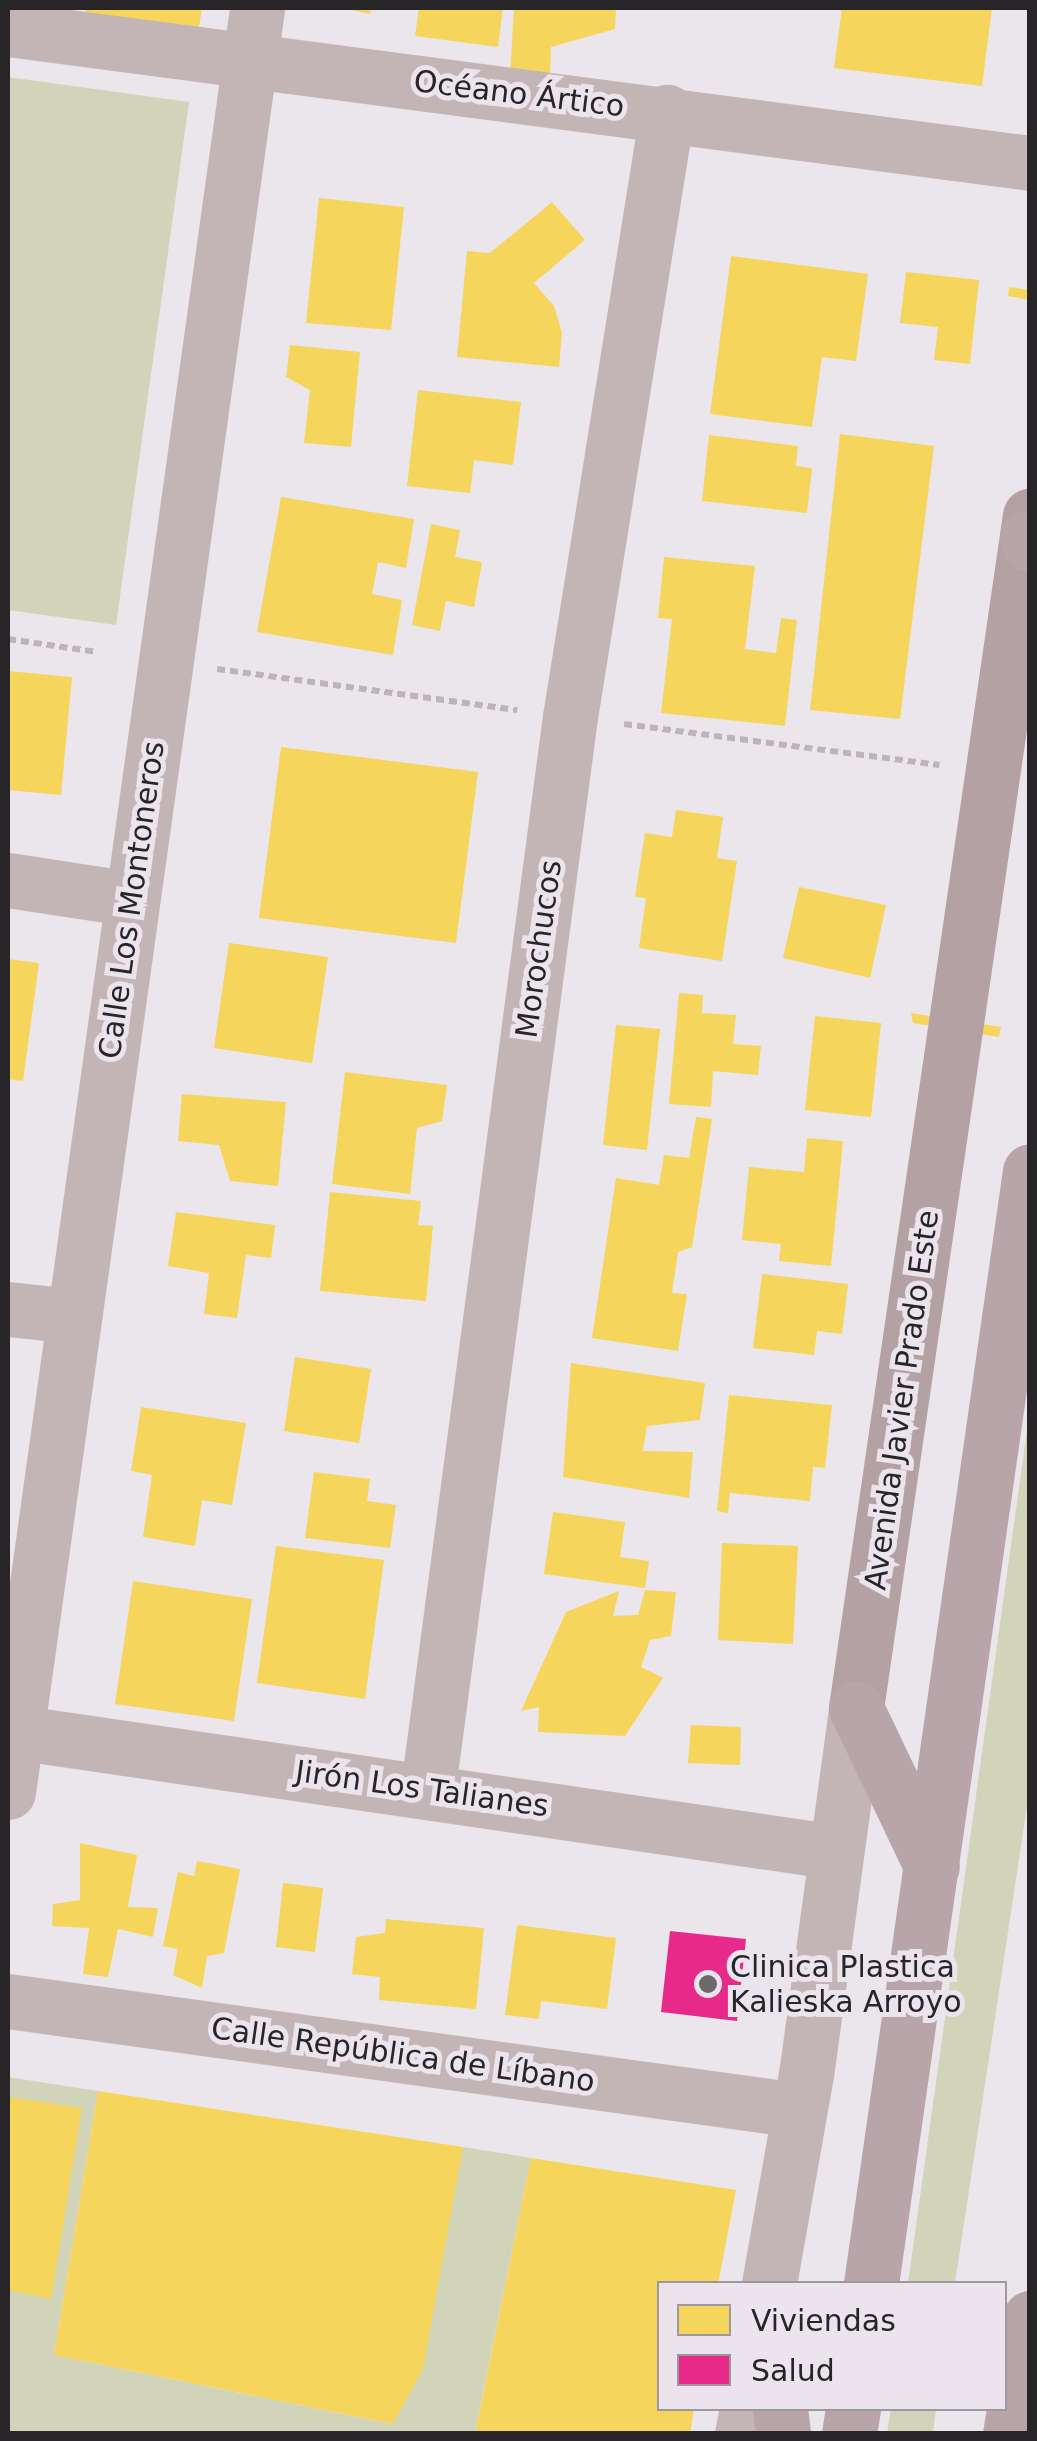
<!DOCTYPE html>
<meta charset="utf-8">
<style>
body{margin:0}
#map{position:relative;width:1037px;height:2441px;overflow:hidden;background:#eae6eb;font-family:"DejaVu Sans",sans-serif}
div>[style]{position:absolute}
.green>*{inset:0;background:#d2d4ba}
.homes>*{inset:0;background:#f6d55c}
.health>*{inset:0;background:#e7298a}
.path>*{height:6px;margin-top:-3px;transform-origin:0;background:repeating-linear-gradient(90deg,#beb4b6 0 8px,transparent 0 13px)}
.minor>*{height:55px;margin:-27.5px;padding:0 27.5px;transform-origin:27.5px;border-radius:27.5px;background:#c3b4b6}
.major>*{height:55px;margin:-27.5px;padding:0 27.5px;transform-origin:27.5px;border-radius:27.5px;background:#b4a1a4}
.highway>*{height:55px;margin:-27.5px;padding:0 27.5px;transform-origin:27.5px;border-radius:27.5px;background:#b7a5aa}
.dots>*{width:28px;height:28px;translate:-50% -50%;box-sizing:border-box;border:5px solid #ebe4ed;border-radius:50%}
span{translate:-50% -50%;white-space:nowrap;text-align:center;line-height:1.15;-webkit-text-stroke:10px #ebe4ed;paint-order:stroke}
.street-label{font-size:30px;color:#282529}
.poi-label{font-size:30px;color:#282529}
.left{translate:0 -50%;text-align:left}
.frame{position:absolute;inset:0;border:10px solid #282529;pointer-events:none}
.legend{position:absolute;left:657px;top:2281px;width:350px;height:130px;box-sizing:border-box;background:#ebe4ed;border:2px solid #9d989f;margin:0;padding:12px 18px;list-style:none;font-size:30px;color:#282529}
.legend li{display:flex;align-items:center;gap:20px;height:50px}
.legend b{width:50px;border:2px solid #9d989f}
</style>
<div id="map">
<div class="green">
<div style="clip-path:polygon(8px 77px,189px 102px,116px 625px,8px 610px)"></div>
<div style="clip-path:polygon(1029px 1416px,1029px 1793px,955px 2283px,908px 2283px)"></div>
<div style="clip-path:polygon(8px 2077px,98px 2091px,54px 2355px,392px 2424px,463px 2147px,531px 2158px,475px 2433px,8px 2433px)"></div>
<div style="clip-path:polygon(891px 2409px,936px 2409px,933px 2433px,887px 2433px)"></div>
</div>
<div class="homes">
<div style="clip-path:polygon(86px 8px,202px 8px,198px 33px,85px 15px)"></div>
<div style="clip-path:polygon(343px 8px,371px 8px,370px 14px)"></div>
<div style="clip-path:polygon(419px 8px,503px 8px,498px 47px,415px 36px)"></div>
<div style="clip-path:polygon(514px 8px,616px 8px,615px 29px,551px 47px,550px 78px,510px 76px)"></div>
<div style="clip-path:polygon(842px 8px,992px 8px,982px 86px,834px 68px)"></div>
<div style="clip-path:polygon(319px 198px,404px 207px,391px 330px,306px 323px)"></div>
<div style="clip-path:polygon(552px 202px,585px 240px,534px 283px,554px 306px,562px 333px,559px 367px,457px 357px,467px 251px,490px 253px)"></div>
<div style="clip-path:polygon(731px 256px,868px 274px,856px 361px,822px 357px,812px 427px,710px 414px)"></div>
<div style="clip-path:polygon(906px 272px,979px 280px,970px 364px,934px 360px,938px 327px,900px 323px)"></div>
<div style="clip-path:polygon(1009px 287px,1030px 290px,1030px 300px,1008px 296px)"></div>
<div style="clip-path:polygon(290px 345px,360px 352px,351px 447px,304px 443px,310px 390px,286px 377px)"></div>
<div style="clip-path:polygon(418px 390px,521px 402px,513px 465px,474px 460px,470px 493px,407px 486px)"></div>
<div style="clip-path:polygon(840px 434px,934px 446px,900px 719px,810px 710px)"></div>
<div style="clip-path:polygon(709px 435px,798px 446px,796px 466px,812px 468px,807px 513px,702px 501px)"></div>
<div style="clip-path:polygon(281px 497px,414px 519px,406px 568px,378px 562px,372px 594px,402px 600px,393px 655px,257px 632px)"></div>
<div style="clip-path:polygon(431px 524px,460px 530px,455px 557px,482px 562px,474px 607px,446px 601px,440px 631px,412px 625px)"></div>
<div style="clip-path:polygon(664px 557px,755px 566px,745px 649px,776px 653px,781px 618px,797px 620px,785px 726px,661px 713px,672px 619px,658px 618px)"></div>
<div style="clip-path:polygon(8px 671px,72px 677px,61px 795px,8px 790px)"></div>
<div style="clip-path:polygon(281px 747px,478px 772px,456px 943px,259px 918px)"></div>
<div style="clip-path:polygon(676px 810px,723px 817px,717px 858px,737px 861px,722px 961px,639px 948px,646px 898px,635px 897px,645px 833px,672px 837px)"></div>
<div style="clip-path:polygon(799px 887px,886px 905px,870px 978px,783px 958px)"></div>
<div style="clip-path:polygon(229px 943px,328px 957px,312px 1063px,214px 1048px)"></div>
<div style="clip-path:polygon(8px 959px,39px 963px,23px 1081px,8px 1079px)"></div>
<div style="clip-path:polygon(679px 993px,703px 995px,702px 1013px,736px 1015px,733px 1044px,761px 1046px,758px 1075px,713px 1071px,711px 1107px,669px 1104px)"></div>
<div style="clip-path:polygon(911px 1013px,1001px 1027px,999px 1037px,913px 1023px)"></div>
<div style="clip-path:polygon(815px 1016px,881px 1023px,871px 1117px,805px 1110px)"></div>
<div style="clip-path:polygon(616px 1025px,660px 1029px,647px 1150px,603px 1145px)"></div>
<div style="clip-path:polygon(345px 1072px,447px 1085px,442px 1121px,417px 1128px,410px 1194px,332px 1184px)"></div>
<div style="clip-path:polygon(182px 1094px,286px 1102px,278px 1186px,230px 1181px,219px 1145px,178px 1141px)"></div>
<div style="clip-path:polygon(696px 1117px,712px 1119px,692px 1247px,678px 1252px,672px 1293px,687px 1294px,678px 1351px,592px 1338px,616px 1178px,659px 1185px,664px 1155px,689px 1158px)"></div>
<div style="clip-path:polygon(807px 1138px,843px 1141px,831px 1266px,779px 1261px,781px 1244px,742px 1240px,749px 1167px,804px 1172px)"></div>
<div style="clip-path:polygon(330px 1192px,421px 1201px,418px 1225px,433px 1226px,426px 1301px,320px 1291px)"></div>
<div style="clip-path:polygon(176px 1212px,275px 1225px,271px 1258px,246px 1255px,237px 1318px,204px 1314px,209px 1273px,168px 1266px)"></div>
<div style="clip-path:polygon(762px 1274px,848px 1284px,842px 1334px,817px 1331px,814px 1355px,753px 1348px)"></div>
<div style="clip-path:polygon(295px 1357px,371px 1369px,359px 1443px,284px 1431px)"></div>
<div style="clip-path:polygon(571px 1363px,705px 1383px,700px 1420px,647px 1426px,643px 1451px,693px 1452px,689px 1498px,563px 1477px)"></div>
<div style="clip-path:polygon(729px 1395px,832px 1405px,825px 1468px,813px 1467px,810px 1501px,730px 1493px,728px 1513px,717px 1511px)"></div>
<div style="clip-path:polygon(141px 1407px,246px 1423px,232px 1505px,202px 1500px,195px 1546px,143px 1537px,152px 1475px,131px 1471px)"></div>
<div style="clip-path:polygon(314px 1472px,370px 1479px,367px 1501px,396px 1505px,390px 1548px,305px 1538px)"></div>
<div style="clip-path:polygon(553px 1512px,625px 1522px,620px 1557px,649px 1561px,645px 1588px,544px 1574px)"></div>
<div style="clip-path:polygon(722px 1543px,798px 1546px,793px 1644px,718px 1640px)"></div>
<div style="clip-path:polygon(276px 1546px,384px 1560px,365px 1699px,257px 1683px)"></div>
<div style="clip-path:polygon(133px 1581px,252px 1599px,234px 1721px,115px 1704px)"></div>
<div style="clip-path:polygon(645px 1590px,676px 1592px,671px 1636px,650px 1640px,641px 1667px,663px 1678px,625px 1736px,538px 1732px,539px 1707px,521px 1711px,566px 1612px,619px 1591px,613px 1616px,638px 1615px)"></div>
<div style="clip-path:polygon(691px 1725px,741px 1727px,740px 1765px,688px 1763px)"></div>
<div style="clip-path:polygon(80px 1843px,137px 1855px,128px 1907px,158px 1908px,153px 1937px,118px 1929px,108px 1977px,83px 1974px,89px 1928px,52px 1926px,53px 1904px,80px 1900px)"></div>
<div style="clip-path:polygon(197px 1861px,240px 1869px,224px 1953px,207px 1956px,202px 1988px,173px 1975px,178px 1949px,163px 1946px,178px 1872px,194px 1876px)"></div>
<div style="clip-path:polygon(283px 1883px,323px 1888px,315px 1952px,276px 1947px)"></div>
<div style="clip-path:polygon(386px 1919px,484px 1928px,476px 2009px,379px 2000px,380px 1977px,352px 1974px,356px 1937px,385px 1933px)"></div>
<div style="clip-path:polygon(517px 1925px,616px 1938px,607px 2009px,541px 2001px,539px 2019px,505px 2015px)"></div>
<div style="clip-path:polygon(98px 2091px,463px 2147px,423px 2369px,393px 2424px,54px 2355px)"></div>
<div style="clip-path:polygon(8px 2097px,82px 2108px,51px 2299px,8px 2290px)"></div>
<div style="clip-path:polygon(531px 2158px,736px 2190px,718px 2284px,660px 2284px,660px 2408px,694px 2408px,690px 2434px,475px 2434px)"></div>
</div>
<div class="health">
<div style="clip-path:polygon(670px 1931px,746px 1939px,737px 2021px,661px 2012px)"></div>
</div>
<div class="path">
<div style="left:8px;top:639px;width:90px;rotate:8.3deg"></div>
<div style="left:217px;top:669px;width:303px;rotate:7.8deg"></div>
<div style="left:624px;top:724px;width:318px;rotate:7.4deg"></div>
</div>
<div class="minor">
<div style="left:8px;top:29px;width:1031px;rotate:7.47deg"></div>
<div style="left:8px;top:880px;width:125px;rotate:8.7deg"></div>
<div style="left:8px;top:1309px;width:66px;rotate:6.1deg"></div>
<div style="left:8px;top:1731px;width:837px;rotate:8.31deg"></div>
<div style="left:428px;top:1788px;width:1080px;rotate:-82.45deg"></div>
<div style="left:570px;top:717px;width:613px;rotate:-80.89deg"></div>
<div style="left:8px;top:1792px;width:1801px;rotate:-82.05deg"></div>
<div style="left:8px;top:2001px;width:797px;rotate:7.86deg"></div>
<div style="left:769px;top:2284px;width:212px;rotate:-80deg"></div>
<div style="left:806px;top:2075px;width:370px;rotate:-82.2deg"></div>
<div style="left:742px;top:2434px;width:26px;rotate:-79deg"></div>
</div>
<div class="major">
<div style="left:856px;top:1708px;width:1205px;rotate:-81.7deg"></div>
</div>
<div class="highway">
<div style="left:1027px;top:537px;width:8px;rotate:67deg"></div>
<div style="left:856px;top:1708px;width:176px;rotate:64.5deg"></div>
<div style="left:871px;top:2284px;width:1124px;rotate:-81.87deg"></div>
<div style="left:780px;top:2408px;width:26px;rotate:83deg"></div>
<div style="left:849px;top:2434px;width:26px;rotate:-81deg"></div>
<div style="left:1010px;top:2434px;width:118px;rotate:-80.2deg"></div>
</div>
<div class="dots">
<div style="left:708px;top:1984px;background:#6c696d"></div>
</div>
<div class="street-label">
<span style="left:519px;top:94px;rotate:7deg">Océano Ártico</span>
<span style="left:132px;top:900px;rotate:-82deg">Calle Los Montoneros</span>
<span style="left:539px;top:949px;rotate:-82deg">Morochucos</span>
<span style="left:902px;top:1400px;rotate:-82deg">Avenida Javier Prado Este</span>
<span style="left:422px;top:1789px;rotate:8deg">Jirón Los Talianes</span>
<span style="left:403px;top:2055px;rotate:8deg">Calle República de Líbano</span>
</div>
<div class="poi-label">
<span class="left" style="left:730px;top:1984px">Clinica Plastica<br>Kalieska Arroyo</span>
</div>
<div class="frame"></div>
<ul class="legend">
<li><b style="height:28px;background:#f6d55c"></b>Viviendas</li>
<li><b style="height:28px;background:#e7298a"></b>Salud</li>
</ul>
</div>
